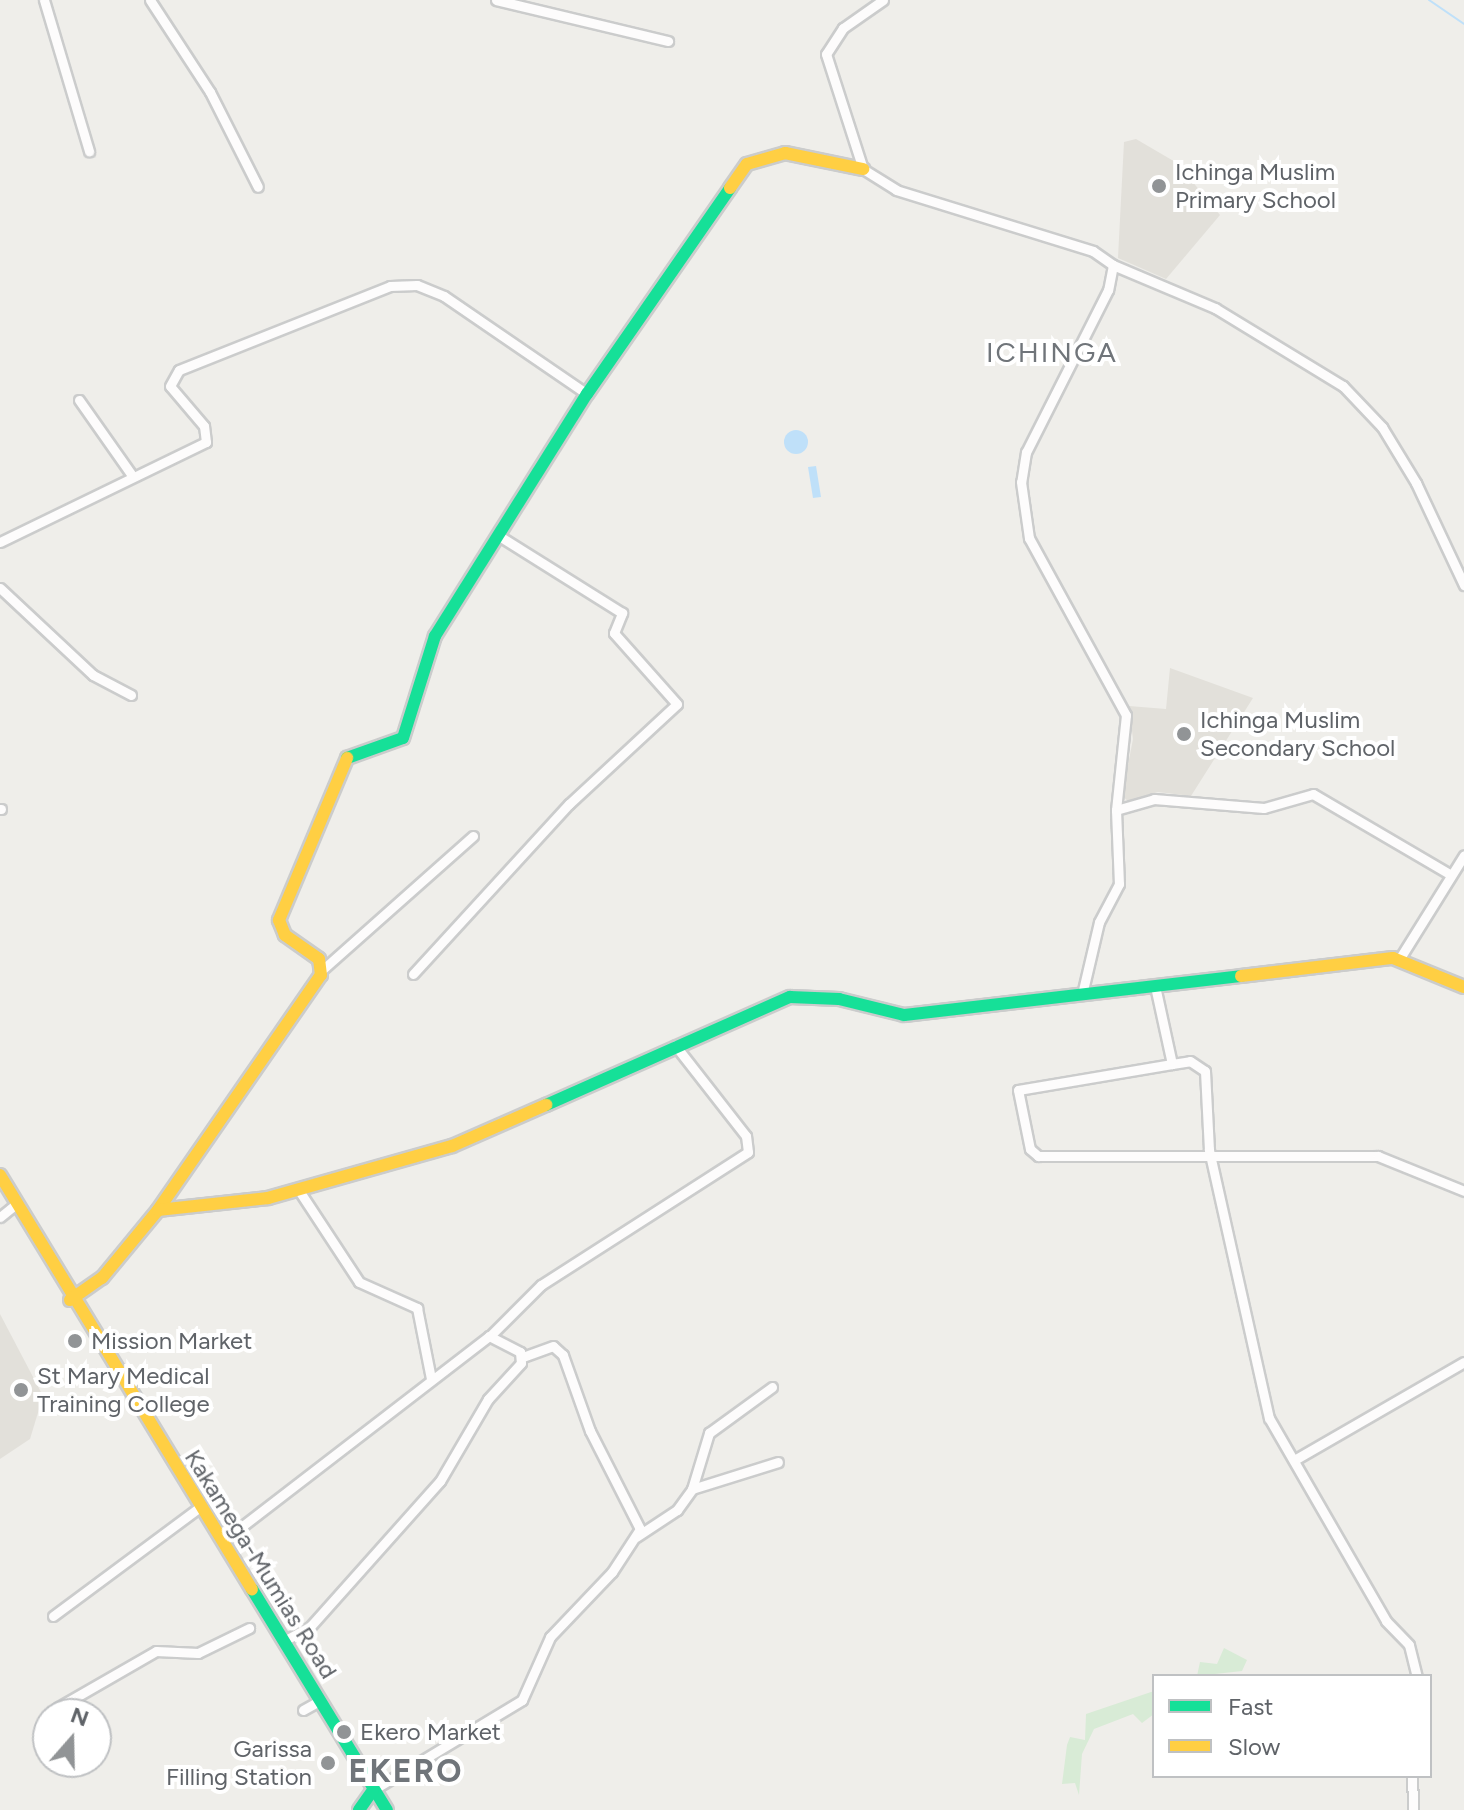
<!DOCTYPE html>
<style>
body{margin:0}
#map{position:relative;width:1464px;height:1810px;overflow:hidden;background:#efeeea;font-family:Figtree,sans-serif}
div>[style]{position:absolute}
.education>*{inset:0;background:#e2e0da}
.green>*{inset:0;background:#d8ebd6}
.water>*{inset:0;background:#bfe0f9}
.round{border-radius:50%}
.stream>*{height:2px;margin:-1px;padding:0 1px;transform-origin:1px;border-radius:1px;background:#bfe0f9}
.roads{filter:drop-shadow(2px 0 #cbcccc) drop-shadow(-2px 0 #cbcccc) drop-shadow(0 2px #cbcccc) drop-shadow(0 -2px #cbcccc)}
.street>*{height:9px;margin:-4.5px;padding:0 4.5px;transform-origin:4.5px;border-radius:4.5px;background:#fdfcfc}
.fast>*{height:12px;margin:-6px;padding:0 6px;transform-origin:6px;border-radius:6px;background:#16e098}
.slow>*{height:12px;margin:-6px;padding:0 6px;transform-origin:6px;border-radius:6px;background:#ffcf43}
.dots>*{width:22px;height:22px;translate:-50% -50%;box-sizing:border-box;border:4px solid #fff;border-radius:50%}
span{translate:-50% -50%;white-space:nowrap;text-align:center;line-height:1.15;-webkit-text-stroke:8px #fff;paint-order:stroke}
.poi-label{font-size:24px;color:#5f6368}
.left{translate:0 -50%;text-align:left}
.right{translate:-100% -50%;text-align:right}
.street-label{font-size:24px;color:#5f6368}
.quarter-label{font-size:28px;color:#70757a;letter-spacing:2px}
.district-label{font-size:32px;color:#70757a;font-weight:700;letter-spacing:2px}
.legend{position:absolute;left:1152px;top:1674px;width:280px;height:104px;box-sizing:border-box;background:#fff;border:2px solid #bfc1c3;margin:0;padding:10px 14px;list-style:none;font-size:24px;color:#5f6368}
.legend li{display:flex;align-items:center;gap:16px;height:40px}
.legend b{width:40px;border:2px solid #bfc1c3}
.north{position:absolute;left:32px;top:1698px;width:80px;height:80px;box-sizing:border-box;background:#fff;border:2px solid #bfc1c3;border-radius:50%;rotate:20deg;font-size:22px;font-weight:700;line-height:32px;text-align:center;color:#5f6368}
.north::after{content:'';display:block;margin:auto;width:28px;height:36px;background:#919496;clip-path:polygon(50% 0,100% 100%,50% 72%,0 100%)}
</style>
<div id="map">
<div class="education">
<div style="clip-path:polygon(1136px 139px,1177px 163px,1220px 215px,1166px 279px,1118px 258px,1124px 142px)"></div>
<div style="clip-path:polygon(1170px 668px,1253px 698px,1191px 796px,1158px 792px,1128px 801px,1122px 796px,1133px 739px,1129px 706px,1166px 709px)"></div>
<div style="clip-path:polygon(0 1314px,43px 1396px,30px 1439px,0 1459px)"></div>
</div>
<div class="green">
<div style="clip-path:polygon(1224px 1648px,1247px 1660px,1242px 1671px,1197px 1676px,1200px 1662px,1217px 1664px)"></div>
<div style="clip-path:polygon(1154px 1691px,1154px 1714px,1142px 1723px,1133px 1714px,1094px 1729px,1082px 1754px,1079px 1795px,1075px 1783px,1062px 1784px,1067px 1745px,1070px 1737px,1085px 1740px,1086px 1714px)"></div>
</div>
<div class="water">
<div class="round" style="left:784px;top:430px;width:24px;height:24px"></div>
<div style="clip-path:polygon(816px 466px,821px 497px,813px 498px,808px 467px)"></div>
</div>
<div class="stream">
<div style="left:1429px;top:0;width:42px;rotate:34.4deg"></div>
</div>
<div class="roads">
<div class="street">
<div style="left:44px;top:0;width:158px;rotate:73.4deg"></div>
<div style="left:150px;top:0;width:110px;rotate:56.9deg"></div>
<div style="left:210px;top:92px;width:106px;rotate:63.2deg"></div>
<div style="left:496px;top:0;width:177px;rotate:13.4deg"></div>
<div style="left:883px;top:0;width:49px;rotate:145deg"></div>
<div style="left:843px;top:28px;width:31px;rotate:123deg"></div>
<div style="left:826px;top:54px;width:121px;rotate:72.2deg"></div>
<div style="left:863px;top:169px;width:39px;rotate:32deg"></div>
<div style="left:896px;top:190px;width:206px;rotate:17.2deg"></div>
<div style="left:1093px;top:251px;width:24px;rotate:35deg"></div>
<div style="left:1113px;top:265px;width:25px;rotate:101deg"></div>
<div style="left:1108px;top:290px;width:182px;rotate:116.8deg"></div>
<div style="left:1026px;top:452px;width:30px;rotate:99deg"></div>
<div style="left:1021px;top:482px;width:57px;rotate:81.9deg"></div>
<div style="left:1029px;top:538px;width:202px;rotate:61.3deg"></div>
<div style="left:1126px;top:715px;width:96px;rotate:96deg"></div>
<div style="left:1116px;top:810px;width:74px;rotate:87.7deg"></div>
<div style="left:1119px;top:884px;width:43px;rotate:117.8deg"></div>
<div style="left:1099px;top:922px;width:70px;rotate:103.2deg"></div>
<div style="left:1113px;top:265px;width:111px;rotate:22.9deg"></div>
<div style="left:1215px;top:308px;width:150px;rotate:31.4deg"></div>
<div style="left:1343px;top:386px;width:57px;rotate:46.4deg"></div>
<div style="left:1382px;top:427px;width:66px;rotate:58.7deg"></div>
<div style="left:1416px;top:483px;width:113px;rotate:64.8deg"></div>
<div style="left:79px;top:400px;width:90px;rotate:54.9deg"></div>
<div style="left:0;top:542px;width:229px;rotate:-25.9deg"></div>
<div style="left:206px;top:442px;width:16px;rotate:-97deg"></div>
<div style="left:204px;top:426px;width:52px;rotate:-130.4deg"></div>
<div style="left:170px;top:386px;width:18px;rotate:-61deg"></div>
<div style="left:179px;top:370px;width:227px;rotate:-21.7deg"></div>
<div style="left:390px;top:286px;width:27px;rotate:-2deg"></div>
<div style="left:417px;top:285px;width:29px;rotate:22deg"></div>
<div style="left:444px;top:296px;width:173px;rotate:34.4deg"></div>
<div style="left:0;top:588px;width:127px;rotate:43.1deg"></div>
<div style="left:93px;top:675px;width:43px;rotate:27.8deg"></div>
<div style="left:0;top:809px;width:1px"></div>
<div style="left:1116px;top:810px;width:40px;rotate:-16deg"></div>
<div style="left:1154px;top:799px;width:110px;rotate:4.7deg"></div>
<div style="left:1264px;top:808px;width:51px;rotate:-15.9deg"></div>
<div style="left:1313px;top:794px;width:160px;rotate:30.4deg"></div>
<div style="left:1400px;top:958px;width:121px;rotate:-58.1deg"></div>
<div style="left:322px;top:970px;width:202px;rotate:-41.6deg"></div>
<div style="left:413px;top:974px;width:231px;rotate:-47.5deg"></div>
<div style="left:569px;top:804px;width:147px;rotate:-42.8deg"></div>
<div style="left:677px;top:704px;width:95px;rotate:-131.6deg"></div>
<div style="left:614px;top:633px;width:22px;rotate:-68deg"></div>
<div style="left:622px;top:613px;width:143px;rotate:-147.9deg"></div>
<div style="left:1155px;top:986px;width:80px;rotate:77.7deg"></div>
<div style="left:1172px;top:1064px;width:18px;rotate:-9deg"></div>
<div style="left:1190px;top:1061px;width:18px;rotate:34deg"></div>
<div style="left:1205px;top:1071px;width:79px;rotate:87.1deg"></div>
<div style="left:1209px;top:1150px;width:275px;rotate:77.4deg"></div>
<div style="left:1269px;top:1418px;width:234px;rotate:60deg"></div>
<div style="left:1386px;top:1621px;width:33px;rotate:46deg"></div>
<div style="left:1409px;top:1645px;width:32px;rotate:76deg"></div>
<div style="left:1172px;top:1064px;width:156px;rotate:170.4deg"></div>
<div style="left:1018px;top:1090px;width:60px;rotate:78.5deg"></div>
<div style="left:1030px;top:1149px;width:11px;rotate:41deg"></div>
<div style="left:1038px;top:1156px;width:340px"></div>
<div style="left:1378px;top:1156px;width:93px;rotate:22.1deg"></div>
<div style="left:298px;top:1189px;width:111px;rotate:56.7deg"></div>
<div style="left:359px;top:1282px;width:64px;rotate:24.1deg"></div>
<div style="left:417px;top:1308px;width:72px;rotate:78.8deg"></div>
<div style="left:0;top:1217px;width:19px;rotate:-39deg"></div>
<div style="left:492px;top:1334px;width:69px;rotate:-45deg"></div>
<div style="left:541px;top:1285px;width:246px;rotate:-32.7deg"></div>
<div style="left:748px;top:1152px;width:16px;rotate:-97deg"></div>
<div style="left:746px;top:1136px;width:115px;rotate:-128deg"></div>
<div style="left:1296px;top:1459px;width:194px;rotate:-30deg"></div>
<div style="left:692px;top:1489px;width:90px;rotate:-17.4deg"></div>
<div style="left:636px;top:1537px;width:49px;rotate:-33.4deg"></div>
<div style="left:677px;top:1510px;width:26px;rotate:-54deg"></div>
<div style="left:692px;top:1489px;width:59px;rotate:-73.1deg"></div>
<div style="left:709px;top:1433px;width:78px;rotate:-36.1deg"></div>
<div style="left:223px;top:1541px;width:336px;rotate:-37.6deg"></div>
<div style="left:489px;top:1336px;width:35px;rotate:27deg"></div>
<div style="left:520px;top:1352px;width:11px;rotate:85deg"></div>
<div style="left:521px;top:1363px;width:49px;rotate:132.5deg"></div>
<div style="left:488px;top:1399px;width:95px;rotate:120.3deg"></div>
<div style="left:440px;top:1481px;width:195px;rotate:131.7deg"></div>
<div style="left:310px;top:1627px;width:30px;rotate:152deg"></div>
<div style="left:53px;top:1616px;width:184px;rotate:-36.6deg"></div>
<div style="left:57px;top:1708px;width:114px;rotate:-29.9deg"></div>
<div style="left:156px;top:1651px;width:42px;rotate:2.7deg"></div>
<div style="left:198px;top:1653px;width:57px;rotate:-26.1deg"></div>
<div style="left:303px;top:1710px;width:18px;rotate:-29deg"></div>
<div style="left:1412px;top:1776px;width:34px;rotate:88deg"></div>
<div style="left:373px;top:1790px;width:174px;rotate:-31.1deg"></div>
<div style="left:522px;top:1700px;width:69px;rotate:-66deg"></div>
<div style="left:550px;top:1637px;width:90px;rotate:-46.4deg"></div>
<div style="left:612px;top:1572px;width:51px;rotate:-56.9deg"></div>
<div style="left:640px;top:1529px;width:110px;rotate:-117deg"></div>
<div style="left:590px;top:1431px;width:81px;rotate:-109.6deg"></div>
<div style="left:563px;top:1355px;width:13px;rotate:-138deg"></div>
<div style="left:553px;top:1346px;width:33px;rotate:160deg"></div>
</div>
<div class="fast">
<div style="left:347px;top:758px;width:59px;rotate:-19.7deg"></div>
<div style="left:403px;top:738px;width:107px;rotate:-72.6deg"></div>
<div style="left:435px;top:636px;width:286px;rotate:-57.9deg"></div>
<div style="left:587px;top:394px;width:251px;rotate:-55.2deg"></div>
<div style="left:546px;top:1105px;width:267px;rotate:-23.9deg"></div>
<div style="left:790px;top:997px;width:49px;rotate:2.3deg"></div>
<div style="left:839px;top:999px;width:67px;rotate:13.8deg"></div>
<div style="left:904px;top:1015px;width:339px;rotate:-6.6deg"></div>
<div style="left:252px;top:1589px;width:259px;rotate:58.6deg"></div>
<div style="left:359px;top:1810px;width:24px;rotate:-55deg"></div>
</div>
<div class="slow">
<div style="left:730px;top:188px;width:29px;rotate:-55deg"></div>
<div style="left:747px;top:164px;width:40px;rotate:-16deg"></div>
<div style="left:785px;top:153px;width:80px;rotate:11.6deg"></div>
<div style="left:1241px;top:976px;width:153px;rotate:-6.8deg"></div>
<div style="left:1393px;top:958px;width:77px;rotate:22.2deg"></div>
<div style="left:0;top:1175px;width:485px;rotate:58.7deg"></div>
<div style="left:158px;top:1210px;width:286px;rotate:-55.3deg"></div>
<div style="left:321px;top:975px;width:16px;rotate:-97deg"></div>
<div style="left:319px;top:959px;width:42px;rotate:-144.8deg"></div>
<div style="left:285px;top:935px;width:16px;rotate:-112deg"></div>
<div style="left:279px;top:920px;width:176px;rotate:-67.2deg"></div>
<div style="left:70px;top:1300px;width:39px;rotate:-35deg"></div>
<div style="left:102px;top:1278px;width:88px;rotate:-50.5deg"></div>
<div style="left:158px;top:1210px;width:111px;rotate:-6.2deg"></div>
<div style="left:268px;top:1198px;width:191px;rotate:-15.8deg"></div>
<div style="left:452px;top:1146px;width:103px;rotate:-23.6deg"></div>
</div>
</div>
<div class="dots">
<div style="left:1159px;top:186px;background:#919496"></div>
<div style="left:1184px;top:734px;background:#919496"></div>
<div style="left:75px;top:1341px;background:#919496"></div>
<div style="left:21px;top:1390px;background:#919496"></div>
<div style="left:344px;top:1732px;background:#919496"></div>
<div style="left:328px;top:1763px;background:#919496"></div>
</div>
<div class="poi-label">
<span class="left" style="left:1175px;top:186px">Ichinga Muslim<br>Primary School</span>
<span class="left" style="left:1200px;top:734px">Ichinga Muslim<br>Secondary School</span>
<span class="left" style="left:91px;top:1341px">Mission Market</span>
<span class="left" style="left:37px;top:1390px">St Mary Medical<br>Training College</span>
<span class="left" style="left:360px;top:1732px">Ekero Market</span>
<span class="right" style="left:312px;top:1763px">Garissa<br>Filling Station</span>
</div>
<div class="street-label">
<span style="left:261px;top:1564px;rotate:58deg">Kakamega-Mumias Road</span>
</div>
<div class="quarter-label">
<span style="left:1052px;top:352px">ICHINGA</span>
</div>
<div class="district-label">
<span style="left:406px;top:1771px">EKERO</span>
</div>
<ul class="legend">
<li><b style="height:10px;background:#16e098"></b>Fast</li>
<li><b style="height:10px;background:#ffcf43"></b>Slow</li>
</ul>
<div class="north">N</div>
</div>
